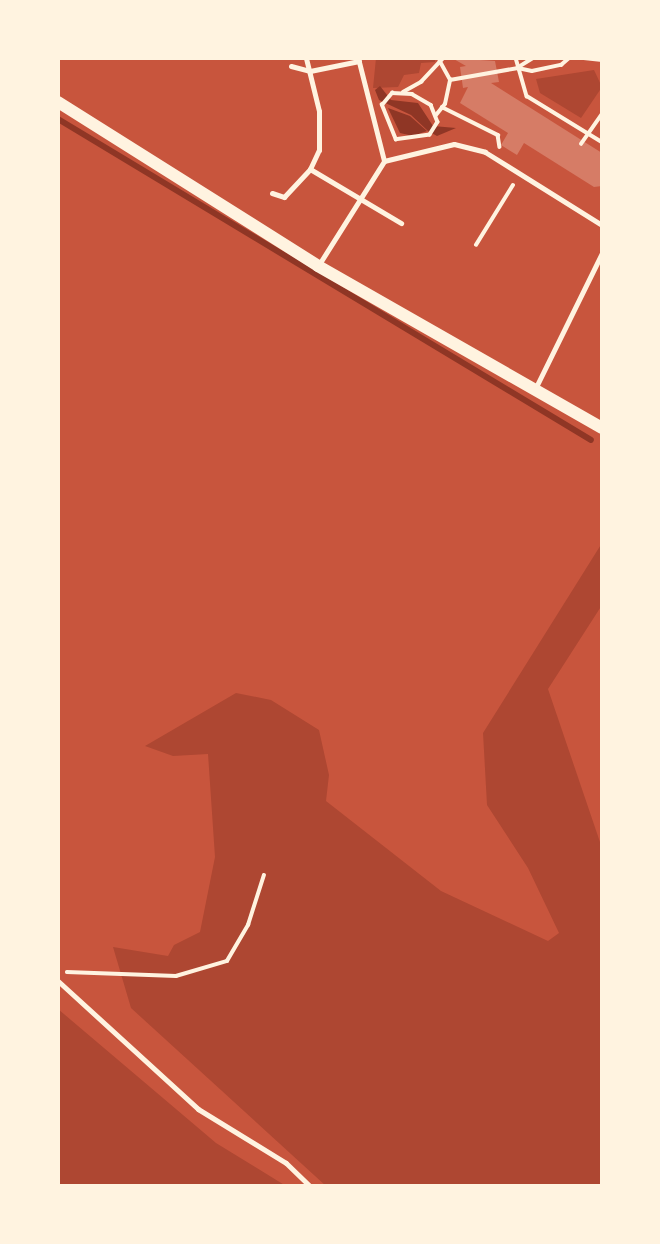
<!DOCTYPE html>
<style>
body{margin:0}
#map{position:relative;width:660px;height:1244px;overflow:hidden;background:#c8553d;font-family:"DM Sans",sans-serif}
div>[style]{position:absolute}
.green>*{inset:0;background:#ae4732}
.water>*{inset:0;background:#8f3625}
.stream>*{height:6px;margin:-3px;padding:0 3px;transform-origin:3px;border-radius:3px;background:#8f3625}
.building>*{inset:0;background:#d67c66}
.path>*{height:3.5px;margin:-1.75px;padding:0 1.75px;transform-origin:1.75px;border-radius:1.75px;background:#fff3e0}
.service>*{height:5px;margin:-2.5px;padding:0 2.5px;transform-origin:2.5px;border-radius:2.5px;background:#fff3e0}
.tertiary>*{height:12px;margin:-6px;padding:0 6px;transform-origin:6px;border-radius:6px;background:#fff3e0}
span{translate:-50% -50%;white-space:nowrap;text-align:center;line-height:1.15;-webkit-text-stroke:7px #fff3e0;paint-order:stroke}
.frame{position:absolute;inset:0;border:60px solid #fff3e0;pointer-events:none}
</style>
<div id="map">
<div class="green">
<div style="clip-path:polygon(376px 58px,435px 58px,435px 62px,421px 63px,419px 73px,404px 75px,398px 87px,373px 88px)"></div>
<div style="clip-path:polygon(594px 70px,602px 87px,581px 118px,540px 93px,536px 79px)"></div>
<div style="clip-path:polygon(602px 543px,602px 605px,548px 689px,602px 848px,602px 1186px,326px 1186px,131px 1008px,113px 947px,168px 956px,174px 945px,200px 932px,215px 857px,208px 754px,173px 756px,145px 746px,236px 693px,271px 700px,319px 730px,329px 775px,326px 801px,441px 891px,548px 941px,559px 933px,528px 868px,487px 805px,483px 733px)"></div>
<div style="clip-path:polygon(58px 1009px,216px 1143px,286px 1186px,58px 1186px)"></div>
</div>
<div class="water">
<div style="clip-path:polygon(380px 86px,391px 100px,418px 103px,433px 126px,456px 128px,437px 136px,428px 131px,411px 115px,379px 100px,375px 90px)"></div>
<div style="clip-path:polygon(388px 108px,410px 116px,427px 131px,413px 136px,400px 133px)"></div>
</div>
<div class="stream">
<div style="left:58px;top:119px;width:622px;rotate:31.06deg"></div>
</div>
<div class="building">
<div style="clip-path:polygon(452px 58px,495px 61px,499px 82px,491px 83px,602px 153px,602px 186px,594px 187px,524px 143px,517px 155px,501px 145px,508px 133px,460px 103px,468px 87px,463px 88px,460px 67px,466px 66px)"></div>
</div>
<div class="path">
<div style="left:516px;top:58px;width:40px;rotate:74deg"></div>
<div style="left:527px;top:96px;width:88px;rotate:31.5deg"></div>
<div style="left:534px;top:58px;width:19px;rotate:148deg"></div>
<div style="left:518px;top:68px;width:14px;rotate:12deg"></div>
<div style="left:532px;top:71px;width:30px;rotate:-12deg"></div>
<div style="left:561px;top:65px;width:11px;rotate:-41deg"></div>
<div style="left:584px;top:58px;width:18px;rotate:6deg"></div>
<div style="left:450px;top:80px;width:69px;rotate:-10deg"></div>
<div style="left:403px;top:92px;width:21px;rotate:-29deg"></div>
<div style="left:421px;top:82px;width:33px;rotate:-47deg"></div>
<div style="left:392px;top:93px;width:20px;rotate:3deg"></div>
<div style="left:412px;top:94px;width:22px;rotate:30deg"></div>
<div style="left:431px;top:105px;width:18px;rotate:68deg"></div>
<div style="left:438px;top:122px;width:15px;rotate:122deg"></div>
<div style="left:430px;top:135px;width:34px;rotate:172deg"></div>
<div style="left:396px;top:140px;width:38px;rotate:-112deg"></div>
<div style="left:382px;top:105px;width:16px;rotate:-50deg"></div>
<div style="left:442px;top:107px;width:63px;rotate:26.6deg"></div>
<div style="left:498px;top:135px;width:12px;rotate:81deg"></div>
<div style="left:436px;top:115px;width:14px;rotate:-51deg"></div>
<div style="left:445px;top:104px;width:25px;rotate:-78deg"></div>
<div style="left:450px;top:80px;width:21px;rotate:-119deg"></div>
<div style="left:581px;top:144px;width:37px;rotate:-55deg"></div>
<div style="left:476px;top:245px;width:70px;rotate:-58.3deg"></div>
<div style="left:67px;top:972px;width:109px;rotate:2.1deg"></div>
<div style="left:176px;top:976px;width:53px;rotate:-16.4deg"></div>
<div style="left:227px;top:961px;width:42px;rotate:-59.7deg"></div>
<div style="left:248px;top:925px;width:52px;rotate:-72.3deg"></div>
</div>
<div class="service">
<div style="left:358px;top:58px;width:106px;rotate:75.8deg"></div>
<div style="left:291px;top:66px;width:20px;rotate:15deg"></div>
<div style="left:310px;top:71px;width:50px;rotate:-11.5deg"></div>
<div style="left:310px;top:169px;width:106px;rotate:30.7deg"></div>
<div style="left:272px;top:193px;width:13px;rotate:18deg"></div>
<div style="left:284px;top:197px;width:38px;rotate:-47deg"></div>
<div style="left:310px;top:169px;width:21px;rotate:-65deg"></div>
<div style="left:319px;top:150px;width:39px;rotate:-90deg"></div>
<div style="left:319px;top:111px;width:55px;rotate:-103.8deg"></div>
<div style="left:318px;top:266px;width:124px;rotate:-57.8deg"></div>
<div style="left:384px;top:161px;width:72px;rotate:-13.7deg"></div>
<div style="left:454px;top:144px;width:32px;rotate:14deg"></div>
<div style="left:485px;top:152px;width:138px;rotate:32deg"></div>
<div style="left:536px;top:387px;width:149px;rotate:-63.8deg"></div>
<div style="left:58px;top:981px;width:190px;rotate:42.4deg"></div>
<div style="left:198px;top:1109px;width:103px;rotate:31.5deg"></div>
<div style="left:286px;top:1163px;width:33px;rotate:44deg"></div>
</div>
<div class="tertiary">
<div style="left:58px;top:102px;width:307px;rotate:32.2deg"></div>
<div style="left:318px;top:266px;width:327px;rotate:29.7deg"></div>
</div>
<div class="frame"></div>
</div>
